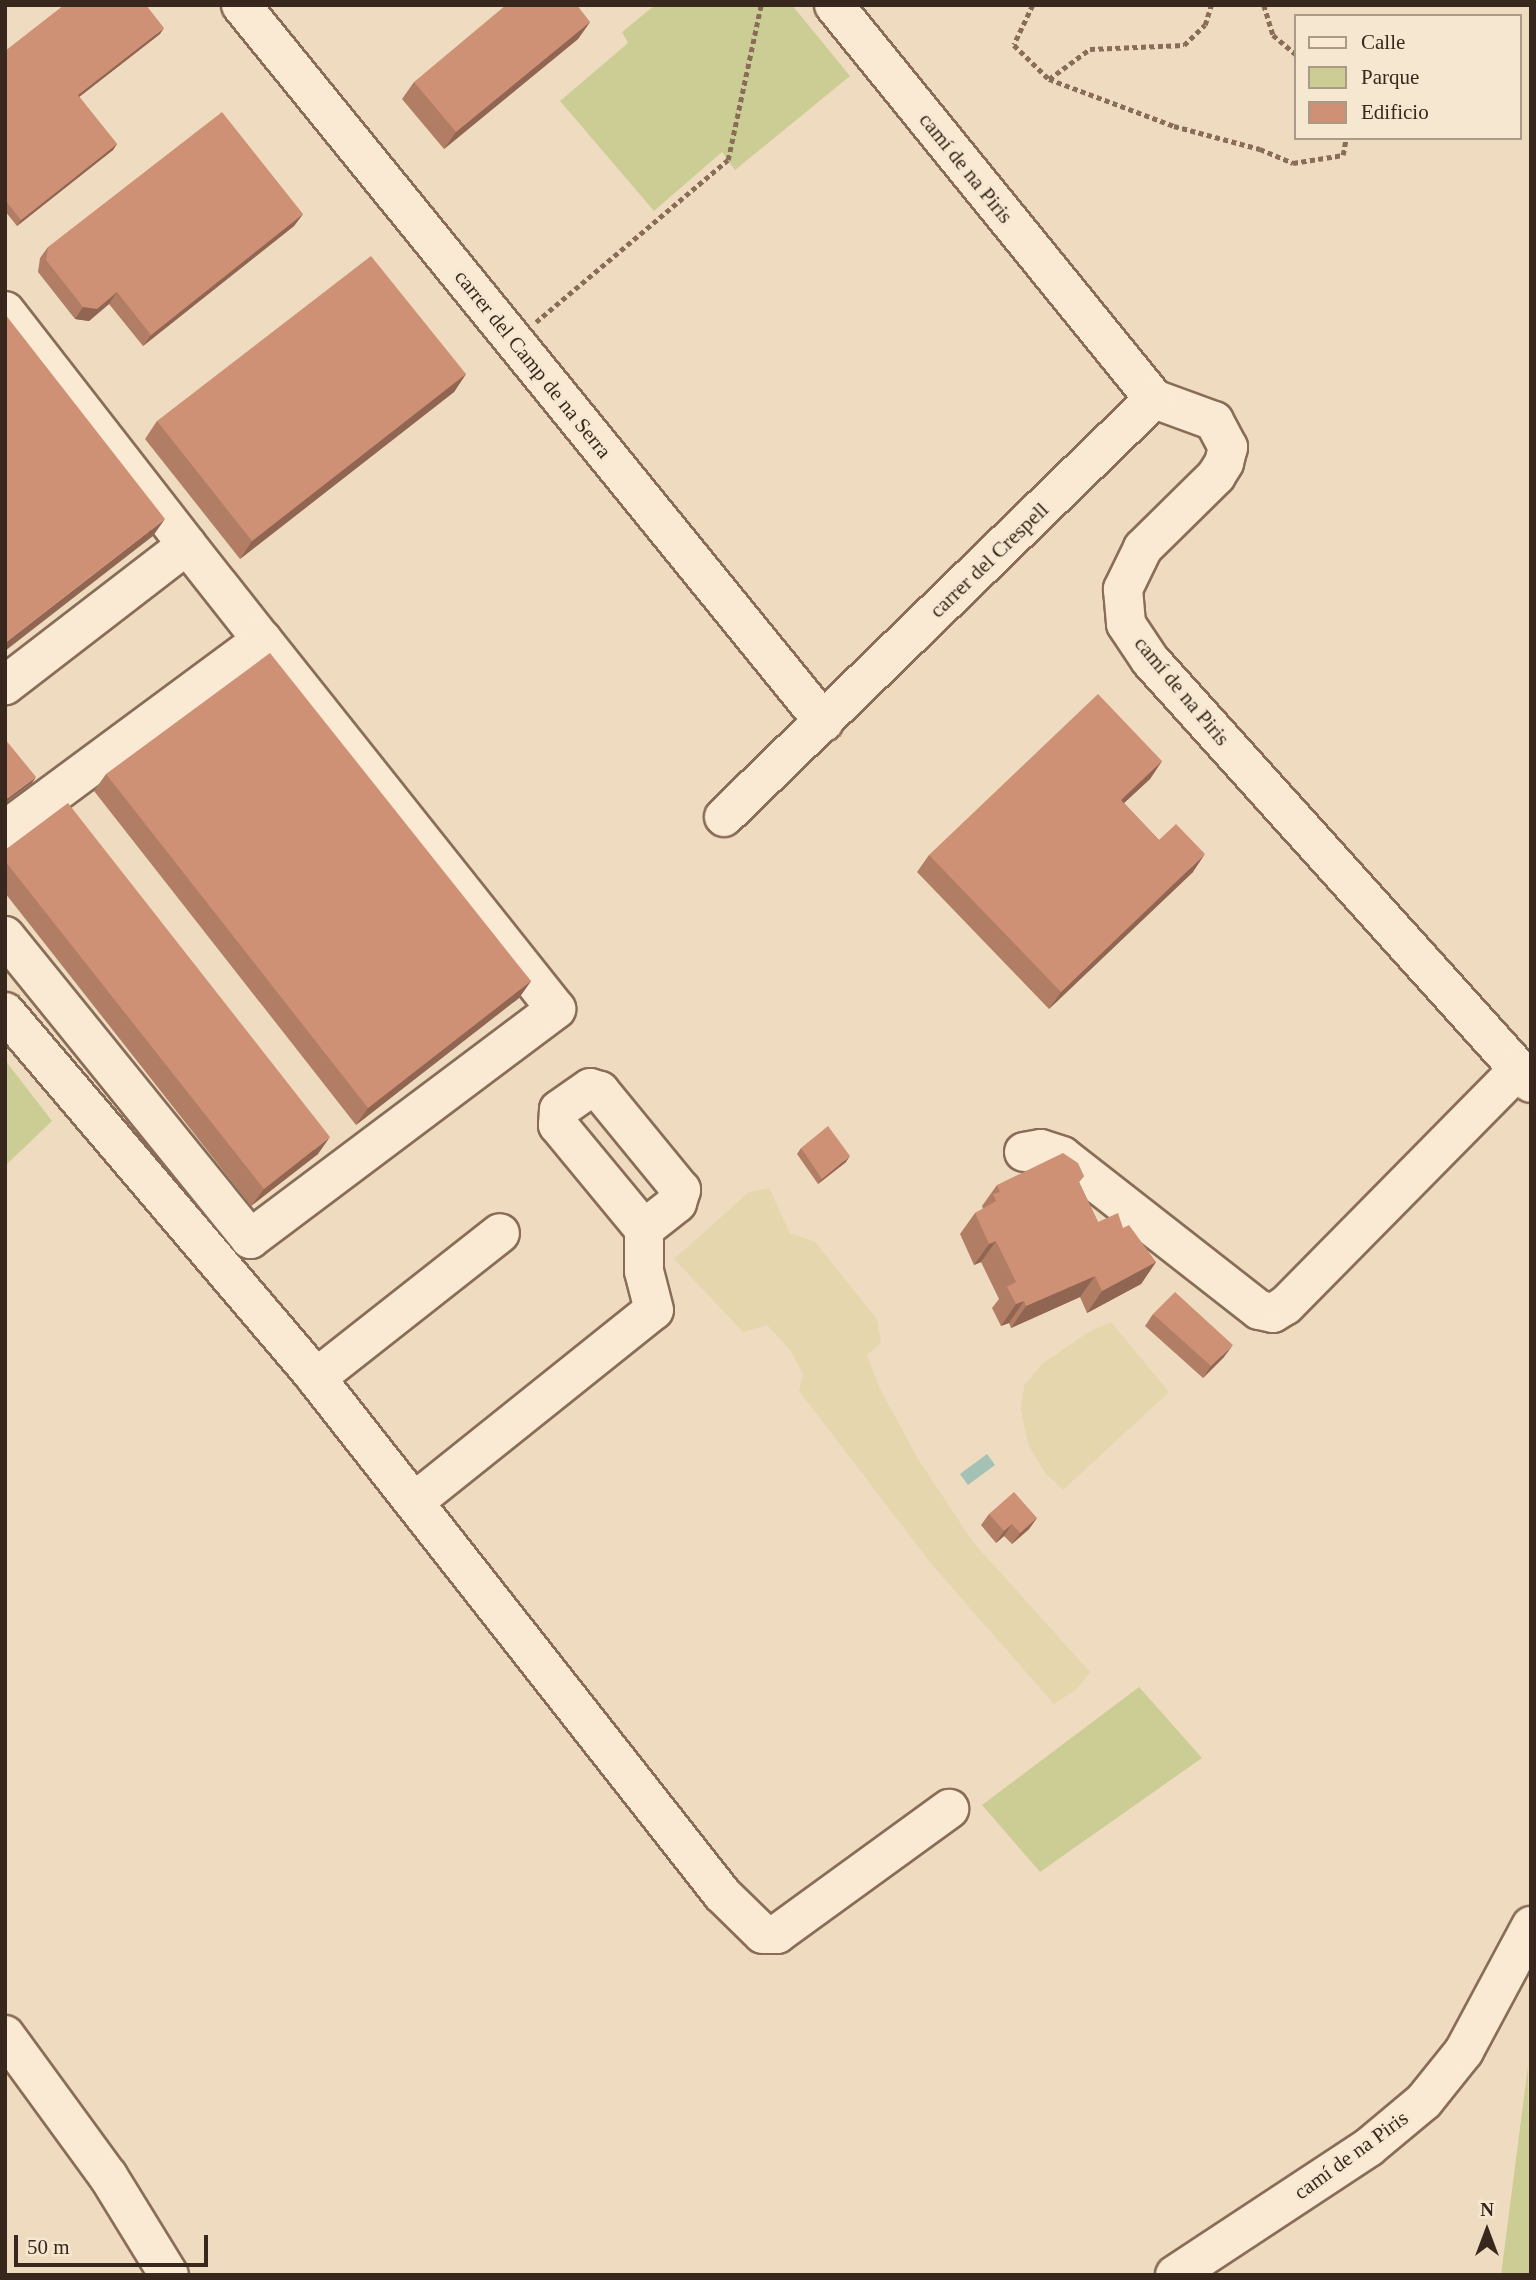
<!DOCTYPE html>
<meta charset="utf-8">
<style>
body{margin:0}
#map{position:relative;width:1536px;height:2280px;overflow:hidden;background:#efdcc0;font-family:"Times New Roman",serif}
div>[style]{position:absolute}
.farmland>*{inset:0;background:#e5d6ad}
.green>*{inset:0;background:#cccd94}
.water>*{inset:0;background:#a3c1b5}
.path>*{height:4.5px;margin-top:-2.25px;transform-origin:0;background:repeating-linear-gradient(90deg,#896d58 0 5px,transparent 0 8.5px)}
.roads{filter:drop-shadow(2px 0 #896d58) drop-shadow(-2px 0 #896d58) drop-shadow(0 2px #896d58) drop-shadow(0 -2px #896d58)}
.minor>*{height:38px;margin:-19px;padding:0 19px;transform-origin:19px;border-radius:19px;background:#faead4}
.wall>*{inset:0;background:#b17d65}
.shaded-wall>*{inset:0;background:#906652}
.building>*{inset:0;background:#ce9175}
span{translate:-50% -50%;white-space:nowrap;text-align:center;line-height:1.15;-webkit-text-stroke:5px #f6e7d0;paint-order:stroke}
.street-label{font-size:21px;color:#38271c}
.frame{position:absolute;inset:0;border:7px solid #38271c;pointer-events:none}
.legend{position:absolute;left:1294px;top:14px;width:228px;height:126px;box-sizing:border-box;background:#f6e7d0;border:2px solid #aa9a88;margin:0;padding:9px 12px;list-style:none;font-size:21px;color:#38271c}
.legend li{display:flex;align-items:center;gap:14px;height:35px}
.legend b{width:35px;border:2px solid #aa9a88}
.north{position:absolute;left:1452px;top:2196px;width:70px;height:70px;-webkit-text-stroke:5px #f6e7d0;paint-order:stroke;rotate:0deg;font-size:19px;font-weight:700;line-height:28px;text-align:center;color:#38271c}
.north::after{content:'';display:block;margin:auto;width:24px;height:32px;background:#38271c;clip-path:polygon(50% 0,100% 100%,50% 72%,0 100%)}
.scale{position:absolute;left:14px;top:2235px;width:194px;height:32px;box-sizing:border-box;border:4px solid #38271c;border-top:0;padding-left:9px;font-size:21px;line-height:24px;white-space:nowrap;color:#38271c;-webkit-text-stroke:5px #f6e7d0;paint-order:stroke}
</style>
<div id="map">
<div class="farmland">
<div style="clip-path:polygon(769px 1188px,790px 1233px,815px 1242px,877px 1319px,881px 1343px,867px 1355px,879px 1387px,918px 1459px,973px 1542px,1090px 1672px,1077px 1689px,1054px 1704px,933px 1566px,799px 1391px,803px 1374px,790px 1350px,767px 1325px,743px 1332px,674px 1259px,749px 1192px)"></div>
<div style="clip-path:polygon(1111px 1322px,1169px 1392px,1063px 1490px,1045px 1473px,1028px 1444px,1021px 1409px,1024px 1386px,1042px 1364px,1087px 1333px)"></div>
</div>
<div class="green">
<div style="clip-path:polygon(655px 5px,792px 5px,850px 76px,735px 170px,722px 152px,654px 211px,560px 101px,628px 43px,622px 32px)"></div>
<div style="clip-path:polygon(5px 1060px,52px 1121px,5px 1166px)"></div>
<div style="clip-path:polygon(1139px 1687px,1202px 1758px,1040px 1872px,982px 1805px)"></div>
<div style="clip-path:polygon(1528px 2066px,1531px 2275px,1501px 2275px)"></div>
</div>
<div class="water">
<div style="clip-path:polygon(987px 1454px,995px 1465px,968px 1485px,960px 1474px)"></div>
</div>
<div class="path">
<div style="left:1033px;top:5px;width:44px;rotate:115.4deg"></div>
<div style="left:1014px;top:45px;width:49px;rotate:44.2deg"></div>
<div style="left:1049px;top:79px;width:134px;rotate:20.6deg"></div>
<div style="left:1174px;top:126px;width:89px;rotate:15deg"></div>
<div style="left:1260px;top:149px;width:36px;rotate:23deg"></div>
<div style="left:1293px;top:163px;width:51px;rotate:-9.1deg"></div>
<div style="left:1343px;top:155px;width:17px;rotate:-80deg"></div>
<div style="left:1264px;top:5px;width:31px;rotate:73deg"></div>
<div style="left:1273px;top:35px;width:30px;rotate:40deg"></div>
<div style="left:1049px;top:79px;width:51px;rotate:-36.2deg"></div>
<div style="left:1090px;top:49px;width:94px;rotate:-2.4deg"></div>
<div style="left:1184px;top:45px;width:29px;rotate:-44deg"></div>
<div style="left:1205px;top:25px;width:21px;rotate:-73deg"></div>
<div style="left:536px;top:322px;width:251px;rotate:-40.2deg"></div>
<div style="left:728px;top:160px;width:158px;rotate:-78deg"></div>
</div>
<div class="roads">
<div class="minor">
<div style="left:241px;top:5px;width:924px;rotate:50.89deg"></div>
<div style="left:834px;top:5px;width:508px;rotate:50.92deg"></div>
<div style="left:1154px;top:399px;width:64px;rotate:20.1deg"></div>
<div style="left:1214px;top:421px;width:30px;rotate:62deg"></div>
<div style="left:1228px;top:447px;width:16px;rotate:104deg"></div>
<div style="left:1224px;top:463px;width:15px;rotate:122deg"></div>
<div style="left:1216px;top:476px;width:103px;rotate:135.4deg"></div>
<div style="left:1143px;top:548px;width:46px;rotate:116deg"></div>
<div style="left:1123px;top:589px;width:35px;rotate:85deg"></div>
<div style="left:1126px;top:624px;width:43px;rotate:56.3deg"></div>
<div style="left:1150px;top:660px;width:569px;rotate:47.99deg"></div>
<div style="left:5px;top:311px;width:296px;rotate:52.1deg"></div>
<div style="left:187px;top:545px;width:230px;rotate:142.4deg"></div>
<div style="left:724px;top:817px;width:600px;rotate:-44.19deg"></div>
<div style="left:5px;top:830px;width:320px;rotate:-36.5deg"></div>
<div style="left:262px;top:640px;width:121px;rotate:-128.3deg"></div>
<div style="left:5px;top:936px;width:390px;rotate:51deg"></div>
<div style="left:250px;top:1239px;width:383px;rotate:-36.9deg"></div>
<div style="left:556px;top:1009px;width:472px;rotate:-128.5deg"></div>
<div style="left:5px;top:1012px;width:480px;rotate:49.6deg"></div>
<div style="left:316px;top:1378px;width:657px;rotate:51.8deg"></div>
<div style="left:722px;top:1894px;width:57px;rotate:44.3deg"></div>
<div style="left:763px;top:1934px;width:14px"></div>
<div style="left:777px;top:1934px;width:213px;rotate:-36deg"></div>
<div style="left:1024px;top:1152px;width:17px;rotate:-10deg"></div>
<div style="left:1041px;top:1149px;width:22px;rotate:18deg"></div>
<div style="left:1062px;top:1156px;width:250px;rotate:38deg"></div>
<div style="left:1259px;top:1310px;width:14px;rotate:12deg"></div>
<div style="left:1273px;top:1313px;width:15px;rotate:-32deg"></div>
<div style="left:1286px;top:1305px;width:330px;rotate:-45.4deg"></div>
<div style="left:316px;top:1378px;width:234px;rotate:-38.2deg"></div>
<div style="left:414px;top:1502px;width:307px;rotate:-38.7deg"></div>
<div style="left:654px;top:1310px;width:40px;rotate:-104.4deg"></div>
<div style="left:644px;top:1271px;width:42px;rotate:-90deg"></div>
<div style="left:644px;top:1229px;width:42px;rotate:-38.2deg"></div>
<div style="left:677px;top:1203px;width:14px;rotate:-73deg"></div>
<div style="left:681px;top:1190px;width:128px;rotate:-129.3deg"></div>
<div style="left:600px;top:1091px;width:10px;rotate:-163deg"></div>
<div style="left:590px;top:1088px;width:38px;rotate:145deg"></div>
<div style="left:559px;top:1110px;width:15px;rotate:94deg"></div>
<div style="left:558px;top:1125px;width:135px;rotate:50.4deg"></div>
<div style="left:5px;top:2035px;width:175px;rotate:53.9deg"></div>
<div style="left:108px;top:2176px;width:116px;rotate:58.4deg"></div>
<div style="left:1175px;top:2275px;width:232px;rotate:-33.4deg"></div>
<div style="left:1369px;top:2147px;width:72px;rotate:-39.9deg"></div>
<div style="left:1424px;top:2101px;width:64px;rotate:-51.3deg"></div>
<div style="left:1464px;top:2051px;width:142px;rotate:-61.8deg"></div>
</div>
</div>
<div class="wall">
<div style="clip-path:polygon(590px 22px,578px 39px,444px 149px,402px 99px,414px 82px)"></div>
<div style="clip-path:polygon(160px 34px,79px 97px,117px 144px,113px 150px,17px 226px,5px 211px,5px 51px)"></div>
<div style="clip-path:polygon(303px 214px,294px 226px,143px 346px,109px 304px,89px 321px,75px 319px,38px 272px,40px 258px,48px 247px)"></div>
<div style="clip-path:polygon(466px 374px,454px 392px,240px 559px,145px 439px,157px 421px)"></div>
<div style="clip-path:polygon(1162px 761px,1150px 779px,1124px 803px,1159px 840px,1193px 872px,1049px 1009px,917px 872px,929px 855px)"></div>
<div style="clip-path:polygon(106px 774px,531px 981px,519px 998px,356px 1125px,94px 791px)"></div>
<div style="clip-path:polygon(5px 850px,318px 1154px,251px 1206px,5px 893px)"></div>
<div style="clip-path:polygon(801px 1148px,846px 1162px,818px 1184px,797px 1154px)"></div>
<div style="clip-path:polygon(1084px 1176px,1079px 1182px,1098px 1222px,1123px 1228px,1156px 1262px,1141px 1284px,1087px 1313px,1080px 1297px,1011px 1328px,1009px 1323px,1001px 1326px,992px 1308px,999px 1299px,981px 1262px,974px 1265px,960px 1234px,975px 1213px,983px 1209px,982px 1206px,997px 1185px)"></div>
<div style="clip-path:polygon(1153px 1314px,1224px 1357px,1203px 1378px,1145px 1326px)"></div>
<div style="clip-path:polygon(989px 1514px,1037px 1518px,1029px 1529px,1012px 1544px,1004px 1536px,996px 1543px,981px 1525px)"></div>
</div>
<div class="shaded-wall">
<div style="clip-path:polygon(590px 22px,578px 39px,444px 149px,456px 132px)"></div>
<div style="clip-path:polygon(164px 28px,160px 34px,74px 101px,78px 95px)"></div>
<div style="clip-path:polygon(117px 144px,113px 150px,17px 226px,21px 220px)"></div>
<div style="clip-path:polygon(303px 214px,294px 226px,143px 346px,151px 335px)"></div>
<div style="clip-path:polygon(117px 292px,109px 304px,89px 321px,75px 319px,83px 307px)"></div>
<div style="clip-path:polygon(466px 374px,454px 392px,240px 559px,252px 541px)"></div>
<div style="clip-path:polygon(165px 519px,153px 536px,5px 651px,5px 643px)"></div>
<div style="clip-path:polygon(1162px 761px,1150px 779px,1109px 817px,1121px 800px)"></div>
<div style="clip-path:polygon(36px 777px,32px 783px,5px 803px,5px 800px)"></div>
<div style="clip-path:polygon(1205px 854px,1193px 872px,1049px 1009px,1061px 992px)"></div>
<div style="clip-path:polygon(531px 981px,519px 998px,356px 1125px,368px 1108px)"></div>
<div style="clip-path:polygon(330px 1137px,318px 1154px,251px 1206px,264px 1189px)"></div>
<div style="clip-path:polygon(850px 1156px,846px 1162px,818px 1184px,822px 1179px)"></div>
<div style="clip-path:polygon(996px 1241px,981px 1262px,974px 1265px,989px 1244px)"></div>
<div style="clip-path:polygon(1156px 1262px,1141px 1284px,1087px 1313px,1102px 1291px)"></div>
<div style="clip-path:polygon(1095px 1276px,1080px 1297px,1011px 1328px,1026px 1306px)"></div>
<div style="clip-path:polygon(1024px 1301px,1009px 1323px,1001px 1326px,1016px 1304px)"></div>
<div style="clip-path:polygon(1233px 1345px,1224px 1357px,1203px 1378px,1211px 1366px)"></div>
<div style="clip-path:polygon(1037px 1518px,1029px 1529px,1012px 1544px,1020px 1533px)"></div>
<div style="clip-path:polygon(1012px 1524px,1004px 1536px,996px 1543px,1004px 1531px)"></div>
</div>
<div class="building">
<div style="clip-path:polygon(64px 5px,146px 5px,164px 28px,78px 95px,117px 144px,21px 220px,5px 200px,5px 51px)"></div>
<div style="clip-path:polygon(506px 5px,577px 5px,590px 22px,456px 132px,414px 82px)"></div>
<div style="clip-path:polygon(222px 112px,303px 214px,151px 335px,117px 292px,97px 309px,83px 307px,46px 260px,48px 247px)"></div>
<div style="clip-path:polygon(371px 256px,466px 374px,252px 541px,157px 421px)"></div>
<div style="clip-path:polygon(5px 314px,165px 519px,5px 643px)"></div>
<div style="clip-path:polygon(270px 653px,531px 981px,368px 1108px,106px 774px)"></div>
<div style="clip-path:polygon(1098px 694px,1162px 761px,1121px 800px,1159px 840px,1176px 824px,1205px 854px,1061px 992px,929px 855px)"></div>
<div style="clip-path:polygon(5px 739px,36px 777px,5px 800px)"></div>
<div style="clip-path:polygon(68px 803px,330px 1137px,264px 1189px,5px 861px,5px 850px)"></div>
<div style="clip-path:polygon(828px 1126px,850px 1156px,822px 1179px,801px 1148px)"></div>
<div style="clip-path:polygon(1063px 1153px,1078px 1163px,1084px 1176px,1079px 1182px,1098px 1222px,1118px 1213px,1123px 1228px,1129px 1225px,1156px 1262px,1102px 1291px,1095px 1276px,1026px 1306px,1024px 1301px,1016px 1304px,1007px 1287px,1016px 1282px,996px 1241px,989px 1244px,975px 1213px,996px 1201px,993px 1194px,1000px 1192px,997px 1185px)"></div>
<div style="clip-path:polygon(1175px 1292px,1233px 1345px,1211px 1366px,1153px 1314px)"></div>
<div style="clip-path:polygon(1014px 1492px,1037px 1518px,1020px 1533px,1012px 1524px,1004px 1531px,989px 1514px)"></div>
</div>
<div class="street-label">
<span style="left:966px;top:168px;rotate:51deg">camí de na Piris</span>
<span style="left:533px;top:364px;rotate:51deg">carrer del Camp de na Serra</span>
<span style="left:989px;top:560px;rotate:-44deg">carrer del Crespell</span>
<span style="left:1182px;top:691px;rotate:50deg">camí de na Piris</span>
<span style="left:1351px;top:2155px;rotate:-36deg">camí de na Piris</span>
</div>
<div class="frame"></div>
<ul class="legend">
<li><b style="height:9px;background:#faead4"></b>Calle</li>
<li><b style="height:19px;background:#cccd94"></b>Parque</li>
<li><b style="height:19px;background:#ce9175"></b>Edificio</li>
</ul>
<div class="north">N</div>
<div class="scale">50 m</div>
</div>
